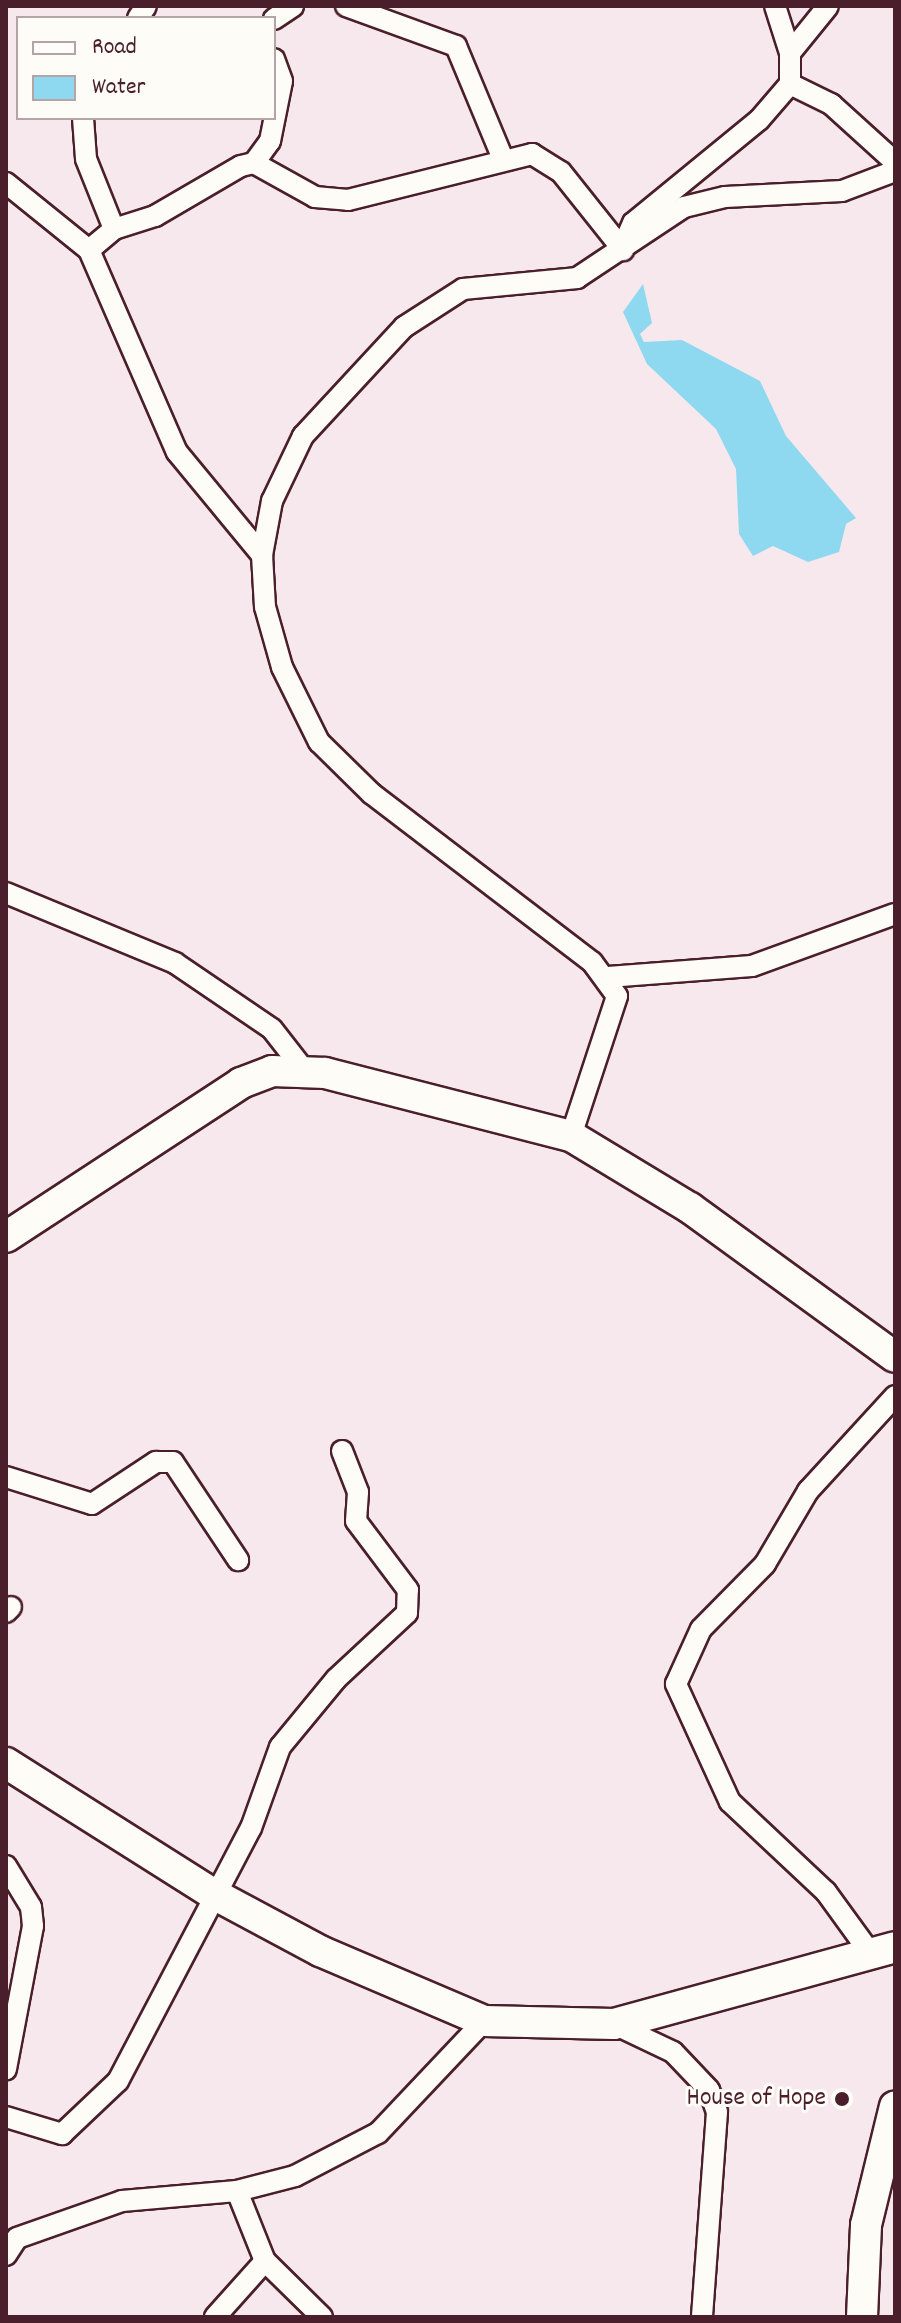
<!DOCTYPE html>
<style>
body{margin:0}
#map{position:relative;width:901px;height:2323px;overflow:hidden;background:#f7e8ed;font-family:Dekko,sans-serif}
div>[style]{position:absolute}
.water>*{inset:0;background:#8fd9f0}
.roads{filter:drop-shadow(2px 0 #4a1f2b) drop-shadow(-2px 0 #4a1f2b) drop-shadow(0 2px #4a1f2b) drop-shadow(0 -2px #4a1f2b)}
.street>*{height:20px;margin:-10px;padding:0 10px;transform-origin:10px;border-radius:10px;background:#fdfcf7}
.secondary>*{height:30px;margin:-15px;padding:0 15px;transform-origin:15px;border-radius:15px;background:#fdfcf7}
.dots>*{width:22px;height:22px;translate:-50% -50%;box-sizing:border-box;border:4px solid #fdfcf7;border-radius:50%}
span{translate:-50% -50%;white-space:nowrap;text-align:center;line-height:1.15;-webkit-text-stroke:6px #fdfcf7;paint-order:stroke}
.poi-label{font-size:26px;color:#4a1f2b}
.right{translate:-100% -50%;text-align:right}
.frame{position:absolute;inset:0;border:8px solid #4a1f2b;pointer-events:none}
.legend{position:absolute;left:16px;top:16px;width:260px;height:104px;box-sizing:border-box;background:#fdfcf7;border:2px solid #b5a4a5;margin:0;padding:10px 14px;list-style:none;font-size:24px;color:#4a1f2b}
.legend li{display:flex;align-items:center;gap:16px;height:40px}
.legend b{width:40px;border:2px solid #b5a4a5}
</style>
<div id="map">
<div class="water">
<div style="clip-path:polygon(643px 284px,652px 323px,640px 334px,644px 342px,682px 340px,760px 381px,786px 436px,856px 518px,846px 524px,839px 552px,808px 562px,773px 546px,753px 556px,739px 534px,736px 469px,716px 429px,647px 364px,623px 312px)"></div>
</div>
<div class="roads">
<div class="street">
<div style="left:346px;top:6px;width:117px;rotate:20deg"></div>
<div style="left:456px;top:46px;width:122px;rotate:67.4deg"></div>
<div style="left:138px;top:18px;width:14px;rotate:-56deg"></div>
<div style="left:274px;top:19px;width:23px;rotate:-34deg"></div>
<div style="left:790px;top:53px;width:60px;rotate:-51deg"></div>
<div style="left:790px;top:84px;width:46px;rotate:26deg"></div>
<div style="left:831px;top:104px;width:86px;rotate:42.2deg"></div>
<div style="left:83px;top:118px;width:41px;rotate:85.8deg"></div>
<div style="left:86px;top:159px;width:75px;rotate:68.2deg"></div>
<div style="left:254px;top:163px;width:27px;rotate:-54deg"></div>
<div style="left:270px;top:141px;width:61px;rotate:-78.7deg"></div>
<div style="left:282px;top:81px;width:23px;rotate:-110deg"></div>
<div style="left:6px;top:183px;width:107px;rotate:38.9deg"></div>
<div style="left:89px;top:250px;width:220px;rotate:66.5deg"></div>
<div style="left:177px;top:452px;width:134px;rotate:50.5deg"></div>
<div style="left:625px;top:241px;width:20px;rotate:-66deg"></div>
<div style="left:633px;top:223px;width:163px;rotate:-39.3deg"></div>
<div style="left:759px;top:120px;width:48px;rotate:-49.3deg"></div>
<div style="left:790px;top:84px;width:31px;rotate:-90deg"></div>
<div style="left:790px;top:53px;width:49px;rotate:-107.7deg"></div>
<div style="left:89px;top:250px;width:33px;rotate:-40deg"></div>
<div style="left:114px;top:229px;width:43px;rotate:-17.6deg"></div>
<div style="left:155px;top:216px;width:99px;rotate:-30.2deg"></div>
<div style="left:241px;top:166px;width:13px;rotate:-13deg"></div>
<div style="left:254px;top:163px;width:70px;rotate:29.1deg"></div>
<div style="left:315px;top:197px;width:33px;rotate:5deg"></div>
<div style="left:348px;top:200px;width:190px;rotate:-14deg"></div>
<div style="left:532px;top:154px;width:34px;rotate:32deg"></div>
<div style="left:561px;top:172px;width:100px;rotate:51.5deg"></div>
<div style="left:6px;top:893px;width:183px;rotate:22.5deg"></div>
<div style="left:175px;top:963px;width:117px;rotate:34.2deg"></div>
<div style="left:272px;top:1029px;width:52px;rotate:52deg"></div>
<div style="left:608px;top:977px;width:144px;rotate:-4.4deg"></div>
<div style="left:752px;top:966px;width:152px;rotate:-20deg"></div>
<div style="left:571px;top:1136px;width:147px;rotate:-71.8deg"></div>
<div style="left:617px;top:996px;width:42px;rotate:-126.3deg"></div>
<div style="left:592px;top:962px;width:277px;rotate:-142.6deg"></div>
<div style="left:372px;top:794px;width:74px;rotate:-135.5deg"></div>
<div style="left:319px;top:742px;width:84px;rotate:-116.3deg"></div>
<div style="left:282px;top:667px;width:62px;rotate:-105.8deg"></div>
<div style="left:265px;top:607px;width:52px;rotate:-93.3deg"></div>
<div style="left:262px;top:555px;width:55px;rotate:-79.5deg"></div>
<div style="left:272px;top:501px;width:72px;rotate:-64.5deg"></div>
<div style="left:303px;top:436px;width:149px;rotate:-47.2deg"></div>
<div style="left:404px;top:327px;width:70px;rotate:-32.8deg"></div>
<div style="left:463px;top:289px;width:115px;rotate:-5.5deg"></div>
<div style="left:577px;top:278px;width:128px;rotate:-33.6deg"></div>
<div style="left:684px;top:207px;width:42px;rotate:-13.7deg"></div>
<div style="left:725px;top:197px;width:117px;rotate:-2.9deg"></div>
<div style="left:842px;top:191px;width:57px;rotate:-20.7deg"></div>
<div style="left:6px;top:1477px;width:90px;rotate:17.4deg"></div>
<div style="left:92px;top:1504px;width:77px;rotate:-33.3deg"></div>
<div style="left:156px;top:1462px;width:17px"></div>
<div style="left:173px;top:1462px;width:118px;rotate:56.4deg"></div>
<div style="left:6px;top:1612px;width:7px;rotate:-45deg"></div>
<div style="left:6px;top:1866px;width:48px;rotate:58.6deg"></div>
<div style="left:31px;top:1907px;width:19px;rotate:84deg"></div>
<div style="left:33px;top:1926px;width:146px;rotate:100.7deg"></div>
<div style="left:871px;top:1954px;width:77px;rotate:-126deg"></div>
<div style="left:826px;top:1892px;width:132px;rotate:-136.8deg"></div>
<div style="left:730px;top:1802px;width:130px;rotate:-114.6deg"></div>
<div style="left:676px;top:1684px;width:60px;rotate:-65.6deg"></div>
<div style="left:701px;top:1629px;width:91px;rotate:-45.4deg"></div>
<div style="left:765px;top:1564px;width:85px;rotate:-59.5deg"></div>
<div style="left:808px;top:1491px;width:129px;rotate:-47.5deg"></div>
<div style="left:614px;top:2024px;width:65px;rotate:25.4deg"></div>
<div style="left:673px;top:2052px;width:52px;rotate:46.5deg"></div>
<div style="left:709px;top:2090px;width:23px;rotate:70deg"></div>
<div style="left:717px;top:2112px;width:206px;rotate:94.2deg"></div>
<div style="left:6px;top:2117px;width:59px;rotate:16.9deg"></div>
<div style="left:62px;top:2134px;width:77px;rotate:-43.4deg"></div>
<div style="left:118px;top:2081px;width:286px;rotate:-62.3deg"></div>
<div style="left:251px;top:1828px;width:86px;rotate:-70.3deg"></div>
<div style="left:280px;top:1747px;width:88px;rotate:-50.5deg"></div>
<div style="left:336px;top:1679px;width:97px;rotate:-42.9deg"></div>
<div style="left:407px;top:1613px;width:23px;rotate:-88deg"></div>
<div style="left:408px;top:1590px;width:86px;rotate:-127deg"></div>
<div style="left:356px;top:1521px;width:29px;rotate:-86deg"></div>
<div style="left:358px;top:1492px;width:44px;rotate:-111.3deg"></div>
<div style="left:237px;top:2191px;width:75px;rotate:68.2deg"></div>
<div style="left:265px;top:2261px;width:80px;rotate:44.5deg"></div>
<div style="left:6px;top:2255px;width:20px;rotate:-57deg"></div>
<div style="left:17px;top:2238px;width:111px;rotate:-19.4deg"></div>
<div style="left:122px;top:2201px;width:115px;rotate:-5deg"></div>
<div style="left:237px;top:2191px;width:60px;rotate:-14.5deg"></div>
<div style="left:295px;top:2176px;width:93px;rotate:-27.4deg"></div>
<div style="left:378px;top:2133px;width:154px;rotate:-46.6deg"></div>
<div style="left:215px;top:2317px;width:75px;rotate:-48.2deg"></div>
</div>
<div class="secondary">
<div style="left:6px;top:1237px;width:281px;rotate:-33.2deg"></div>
<div style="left:241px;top:1083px;width:33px;rotate:-21deg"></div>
<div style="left:272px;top:1071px;width:53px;rotate:2.2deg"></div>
<div style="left:325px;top:1073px;width:254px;rotate:14.4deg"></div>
<div style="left:571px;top:1136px;width:139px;rotate:31.2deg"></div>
<div style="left:690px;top:1208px;width:253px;rotate:36deg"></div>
<div style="left:6px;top:1763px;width:244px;rotate:32.3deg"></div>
<div style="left:212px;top:1893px;width:123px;rotate:28.2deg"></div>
<div style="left:320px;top:1951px;width:178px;rotate:23.1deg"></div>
<div style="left:484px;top:2021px;width:130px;rotate:1.3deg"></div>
<div style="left:614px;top:2024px;width:291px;rotate:-15.3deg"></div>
<div style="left:862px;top:2317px;width:92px;rotate:-87.5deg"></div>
<div style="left:866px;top:2225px;width:122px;rotate:-76.3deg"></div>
</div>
</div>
<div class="dots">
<div style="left:842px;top:2099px;background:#4a1f2b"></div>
</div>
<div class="poi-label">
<span class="right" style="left:826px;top:2099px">House of Hope</span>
</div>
<div class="frame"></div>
<ul class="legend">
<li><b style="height:10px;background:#fdfcf7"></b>Road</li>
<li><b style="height:22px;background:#8fd9f0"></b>Water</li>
</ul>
</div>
